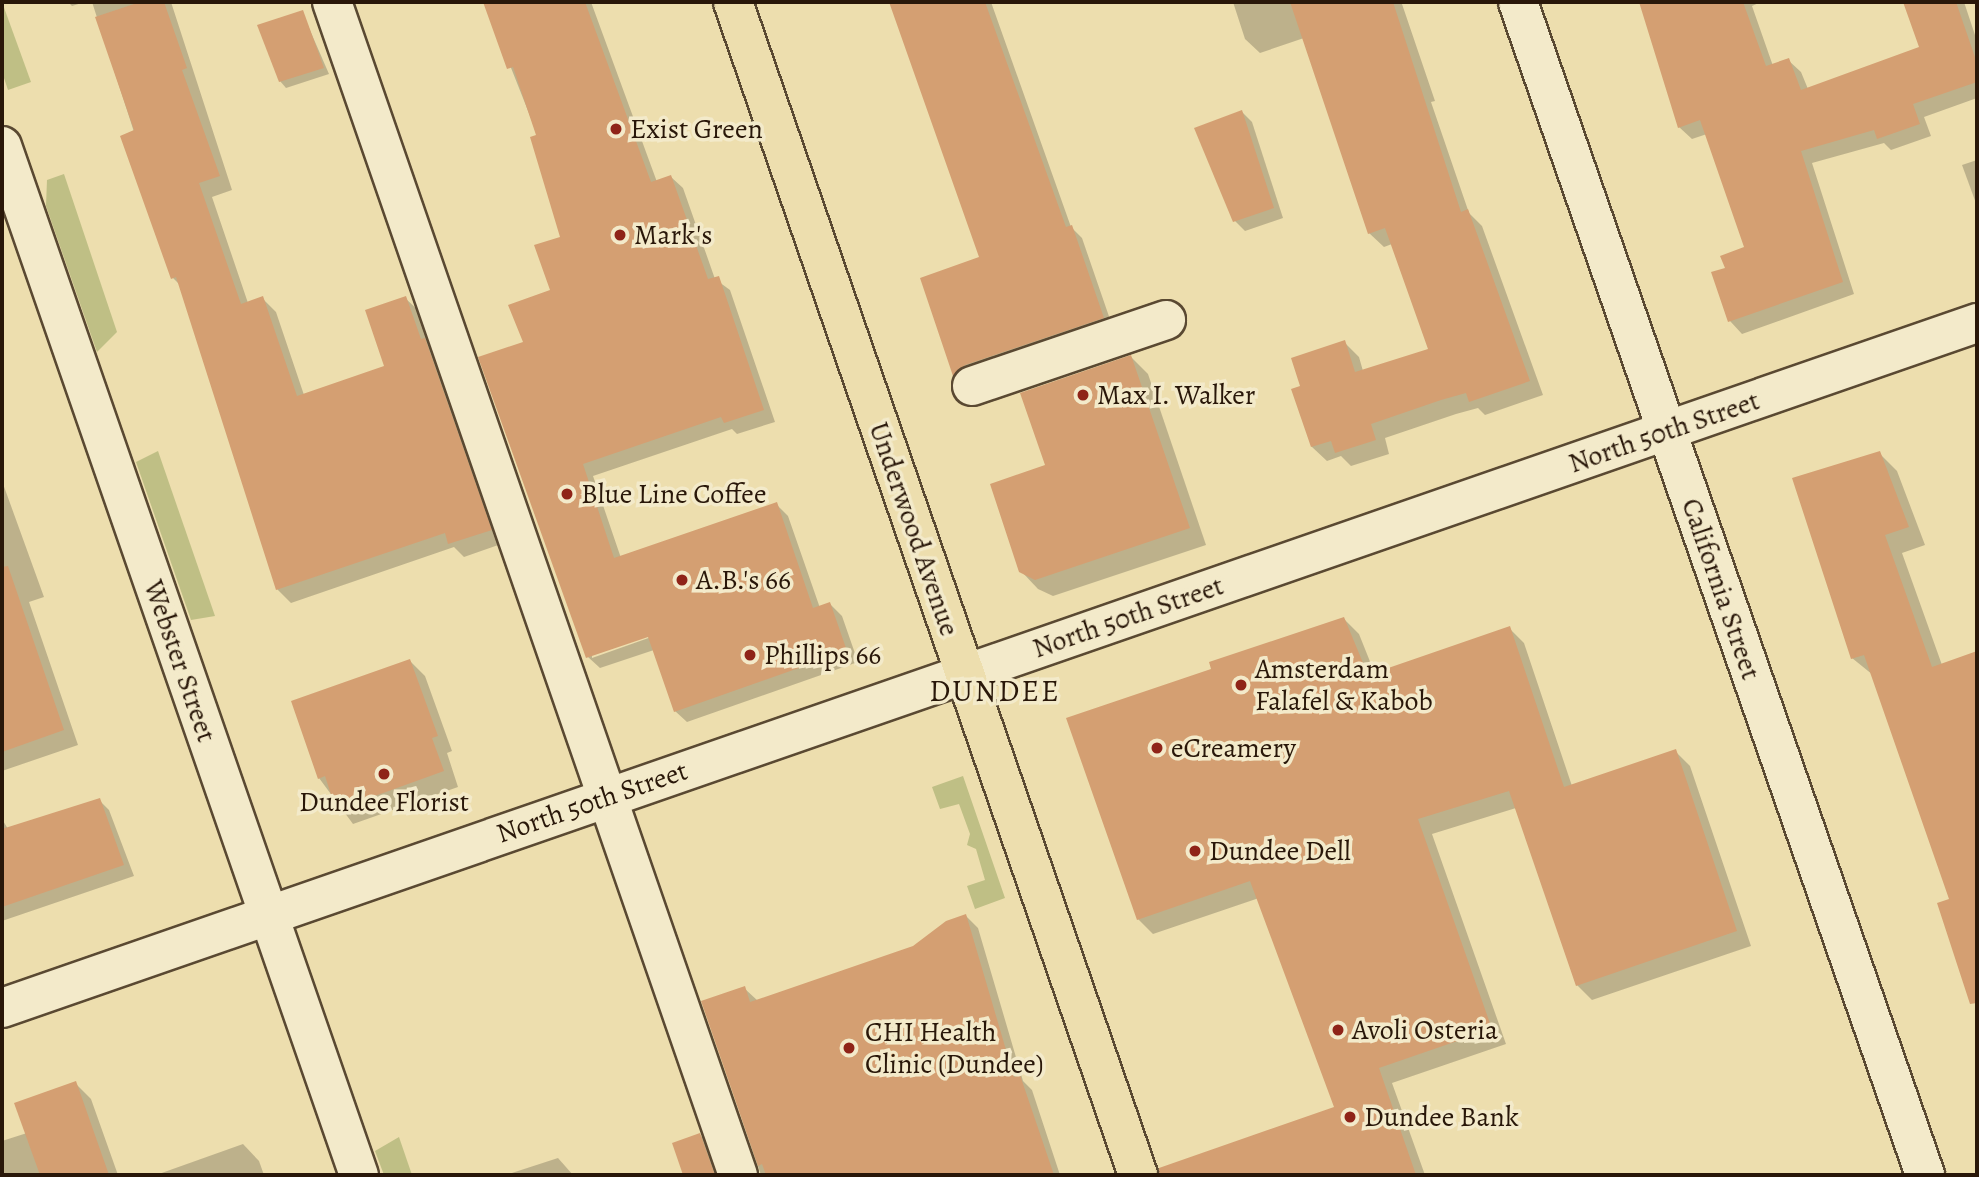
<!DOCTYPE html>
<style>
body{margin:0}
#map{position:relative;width:1979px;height:1177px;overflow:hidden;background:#eddeae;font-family:Alegreya,serif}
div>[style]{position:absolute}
.green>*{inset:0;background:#bfbf85}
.shadow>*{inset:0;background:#0003}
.building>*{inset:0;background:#d49f72}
.roads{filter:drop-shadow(2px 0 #5a4932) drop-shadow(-2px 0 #5a4932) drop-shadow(0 2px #5a4932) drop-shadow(0 -2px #5a4932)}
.minor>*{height:38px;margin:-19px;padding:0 19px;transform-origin:19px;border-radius:19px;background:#f3eaca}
.major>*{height:38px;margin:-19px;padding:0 19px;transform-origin:19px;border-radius:19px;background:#eddeae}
.dots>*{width:19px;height:19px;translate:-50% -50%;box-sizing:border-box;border:4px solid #f3eaca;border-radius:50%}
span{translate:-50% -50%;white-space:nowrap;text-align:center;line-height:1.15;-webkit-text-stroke:7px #f3eaca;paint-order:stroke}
.poi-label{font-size:28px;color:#291709}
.left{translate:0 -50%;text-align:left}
.street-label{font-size:28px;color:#291709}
.neighbourhood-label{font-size:30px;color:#291709;letter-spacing:2px}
.frame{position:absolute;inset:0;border:4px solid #291709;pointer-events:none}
</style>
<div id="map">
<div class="green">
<div style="clip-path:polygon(2px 2px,31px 82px,8px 90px,2px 72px)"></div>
<div style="clip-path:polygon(64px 174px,117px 332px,97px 352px,46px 206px,47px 180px)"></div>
<div style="clip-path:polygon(158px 451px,215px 616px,191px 620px,136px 462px)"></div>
<div style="clip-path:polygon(963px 776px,1005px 898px,975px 909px,967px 886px,985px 880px,976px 849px,967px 845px,970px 834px,959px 804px,940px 809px,932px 787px)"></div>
<div style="clip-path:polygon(399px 1137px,412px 1175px,384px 1175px,375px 1151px)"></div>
</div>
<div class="shadow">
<div style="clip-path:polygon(68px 2px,85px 2px,72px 6px)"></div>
<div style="clip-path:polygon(92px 2px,171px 2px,232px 190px,212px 197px,248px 303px,262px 298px,276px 312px,304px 395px,386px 367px,405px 298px,419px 311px,504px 543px,464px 557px,454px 547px,291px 603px,277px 589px,181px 286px,173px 278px,134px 132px)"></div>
<div style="clip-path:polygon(evenodd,485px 2px,591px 2px,657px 182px,671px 177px,683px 188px,715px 279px,730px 290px,775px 422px,737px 434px,732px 429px,593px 476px,621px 558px,776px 504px,788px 516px,820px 608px,830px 604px,842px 616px,858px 662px,687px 722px,675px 711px,654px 650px,600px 668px,588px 657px,480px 358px,525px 343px,552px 291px,562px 238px,538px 136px,485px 2px,656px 632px,657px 635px,592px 658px,592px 654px,656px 632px)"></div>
<div style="clip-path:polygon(905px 2px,991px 2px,1071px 227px,1082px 238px,1113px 328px,965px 385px,955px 375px,922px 279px,982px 258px,893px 6px)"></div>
<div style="clip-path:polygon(1233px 2px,1408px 2px,1402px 4px,1435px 101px,1431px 102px,1469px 213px,1482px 226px,1543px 395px,1485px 415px,1478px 408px,1456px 414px,1385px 438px,1389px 454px,1351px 466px,1341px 456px,1327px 461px,1312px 447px,1303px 387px,1344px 342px,1359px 357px,1363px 371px,1431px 351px,1392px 244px,1384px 247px,1369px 233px,1304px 38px,1260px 53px,1245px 39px)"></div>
<div style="clip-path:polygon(1641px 2px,1761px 2px,1752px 6px,1773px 66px,1788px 60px,1801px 72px,1808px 89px,1921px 48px,1905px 2px,1964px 2px,1977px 41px,1977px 98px,1924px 117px,1931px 136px,1891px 150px,1884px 143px,1812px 163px,1854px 294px,1742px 334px,1730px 321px,1727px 269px,1747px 249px,1707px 134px,1692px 139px,1679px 127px)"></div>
<div style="clip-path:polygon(302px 12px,329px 74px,286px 88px,280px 81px)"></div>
<div style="clip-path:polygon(1242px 112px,1252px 122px,1283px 218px,1245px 231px,1235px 221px)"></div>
<div style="clip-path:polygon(1977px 160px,1977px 206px,1962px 165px)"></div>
<div style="clip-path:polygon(1131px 357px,1148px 374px,1206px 545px,1053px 596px,1038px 589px,1021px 571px,1048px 466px)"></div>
<div style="clip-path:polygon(1879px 453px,1897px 471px,1925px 545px,1902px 553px,1942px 665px,1977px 653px,1977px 997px,1951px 900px,1873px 675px,1852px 658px)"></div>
<div style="clip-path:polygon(2px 481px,44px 597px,29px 602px,78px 745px,2px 771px)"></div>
<div style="clip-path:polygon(1344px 619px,1359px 634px,1375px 674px,1509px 628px,1524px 643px,1572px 786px,1675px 751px,1690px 766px,1751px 946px,1592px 1000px,1577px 985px,1516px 808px,1432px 834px,1506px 1044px,1392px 1083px,1425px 1175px,1227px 1175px,1217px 1149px,1336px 1108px,1259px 898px,1153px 934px,1138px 919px,1213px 671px)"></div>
<div style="clip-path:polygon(410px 661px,425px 676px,452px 751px,447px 753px,458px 787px,353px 824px,319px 778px)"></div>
<div style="clip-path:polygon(99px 800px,109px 810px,134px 876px,2px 921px,2px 819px,8px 829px)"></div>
<div style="clip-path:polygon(966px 916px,978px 928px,1023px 1081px,1032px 1090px,1060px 1175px,761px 1175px,703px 1002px,744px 988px,758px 1001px,914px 948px)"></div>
<div style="clip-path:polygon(75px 1083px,91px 1099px,118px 1175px,2px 1175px,2px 1141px,27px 1133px)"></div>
<div style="clip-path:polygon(700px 1135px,713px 1148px,723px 1175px,685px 1175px,674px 1144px)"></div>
<div style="clip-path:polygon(243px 1144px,259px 1161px,264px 1175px,156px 1175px)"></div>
<div style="clip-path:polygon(558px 1158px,573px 1175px,506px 1175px)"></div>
</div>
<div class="building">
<div style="clip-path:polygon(140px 2px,164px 2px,187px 68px,182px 70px,220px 176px,199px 183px,241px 304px,263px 296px,297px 396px,384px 366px,365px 310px,406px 296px,421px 339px,425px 338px,492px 530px,448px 544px,445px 533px,276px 590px,176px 277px,171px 279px,120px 136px,134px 130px,95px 17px)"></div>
<div style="clip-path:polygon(483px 2px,585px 2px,651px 182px,671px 175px,708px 279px,719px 276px,764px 410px,724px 423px,721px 417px,583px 464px,614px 558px,777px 502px,813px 608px,830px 602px,847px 651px,674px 712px,648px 637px,586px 658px,478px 357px,523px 342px,508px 305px,550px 290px,534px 245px,560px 237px,530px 137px,536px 135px,513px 67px,507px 69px)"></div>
<div style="clip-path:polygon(889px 2px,985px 2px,1066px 227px,1072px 225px,1104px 318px,965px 365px,953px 376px,920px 278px,979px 257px)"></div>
<div style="clip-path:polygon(1290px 2px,1393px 2px,1461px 212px,1468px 209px,1530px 381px,1469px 402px,1466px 393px,1441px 400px,1371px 424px,1376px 440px,1335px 453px,1331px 441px,1311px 447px,1291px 389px,1300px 386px,1291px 358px,1345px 340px,1355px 372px,1428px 349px,1385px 228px,1368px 234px)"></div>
<div style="clip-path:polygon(1639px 2px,1743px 2px,1766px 66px,1789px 58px,1801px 90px,1919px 47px,1903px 2px,1956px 2px,1977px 63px,1977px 82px,1913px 104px,1920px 124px,1877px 139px,1874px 130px,1801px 151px,1843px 282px,1728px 322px,1711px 272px,1725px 268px,1720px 256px,1744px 247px,1700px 120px,1678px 128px)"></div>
<div style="clip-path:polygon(303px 10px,324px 68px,279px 82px,257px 25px)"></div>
<div style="clip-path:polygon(1242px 110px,1274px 208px,1233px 222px,1194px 128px)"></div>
<div style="clip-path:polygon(1131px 355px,1190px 528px,1035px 580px,1019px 572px,990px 484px,1045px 465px,1020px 393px)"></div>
<div style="clip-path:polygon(1880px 451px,1909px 527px,1885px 535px,1932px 667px,1977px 651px,1977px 1003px,1970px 1004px,1937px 903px,1949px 899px,1864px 655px,1851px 659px,1792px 478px)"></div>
<div style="clip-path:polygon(8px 566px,64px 730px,2px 752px,2px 567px)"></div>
<div style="clip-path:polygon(1344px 617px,1368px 675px,1510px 626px,1564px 787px,1676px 749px,1737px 931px,1576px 986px,1509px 791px,1418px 819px,1492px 1029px,1379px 1068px,1416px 1175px,1159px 1175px,1159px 1168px,1334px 1107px,1250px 881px,1137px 920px,1066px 718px,1211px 669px,1209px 662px)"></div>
<div style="clip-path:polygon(410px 659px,438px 736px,432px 738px,444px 771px,336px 810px,325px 776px,318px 779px,291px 701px)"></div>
<div style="clip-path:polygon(100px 798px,124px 865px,2px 907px,2px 829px)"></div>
<div style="clip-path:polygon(966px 914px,1014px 1077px,1020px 1075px,1054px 1175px,766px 1175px,762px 1164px,758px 1166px,701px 1001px,745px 986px,750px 1002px,913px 946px,946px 921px)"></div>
<div style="clip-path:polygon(76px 1081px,109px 1175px,40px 1175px,14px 1103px)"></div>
<div style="clip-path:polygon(700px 1133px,715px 1175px,683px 1175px,672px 1143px)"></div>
</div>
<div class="roads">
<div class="minor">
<div style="left:332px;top:2px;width:1241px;rotate:70.91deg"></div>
<div style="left:1518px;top:2px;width:1242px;rotate:70.86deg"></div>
<div style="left:2px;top:146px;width:1089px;rotate:70.87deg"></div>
<div style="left:972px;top:386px;width:205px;rotate:-18.8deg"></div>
<div style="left:2px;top:1008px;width:2090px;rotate:-19.13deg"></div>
</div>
<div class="major">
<div style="left:733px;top:2px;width:1241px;rotate:70.95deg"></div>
</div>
</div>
<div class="dots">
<div style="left:616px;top:129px;background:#8f2418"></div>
<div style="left:620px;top:235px;background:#8f2418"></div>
<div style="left:1083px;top:395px;background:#8f2418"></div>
<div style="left:567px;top:494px;background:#8f2418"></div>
<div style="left:682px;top:580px;background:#8f2418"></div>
<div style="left:750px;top:655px;background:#8f2418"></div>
<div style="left:1241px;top:685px;background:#8f2418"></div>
<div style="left:1157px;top:748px;background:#8f2418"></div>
<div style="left:384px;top:774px;background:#8f2418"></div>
<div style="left:1195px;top:851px;background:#8f2418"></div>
<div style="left:1338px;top:1030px;background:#8f2418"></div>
<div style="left:849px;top:1048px;background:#8f2418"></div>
<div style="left:1350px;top:1117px;background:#8f2418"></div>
</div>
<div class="poi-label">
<span class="left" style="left:630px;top:129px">Exist Green</span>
<span class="left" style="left:634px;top:235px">Mark's</span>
<span class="left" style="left:1097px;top:395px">Max I. Walker</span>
<span class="left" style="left:581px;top:494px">Blue Line Coffee</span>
<span class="left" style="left:696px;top:580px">A.B.'s 66</span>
<span class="left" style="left:764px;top:655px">Phillips 66</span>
<span class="left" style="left:1255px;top:685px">Amsterdam<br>Falafel &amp; Kabob</span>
<span class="left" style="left:1171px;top:748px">eCreamery</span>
<span style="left:384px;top:802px">Dundee Florist</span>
<span class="left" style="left:1209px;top:851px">Dundee Dell</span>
<span class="left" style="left:1352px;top:1030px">Avoli Osteria</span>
<span class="left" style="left:865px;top:1048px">CHI Health<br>Clinic (Dundee)</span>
<span class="left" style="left:1364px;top:1117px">Dundee Bank</span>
</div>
<div class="street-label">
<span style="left:1664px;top:432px;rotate:-19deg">North 50th Street</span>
<span style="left:914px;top:529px;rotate:71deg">Underwood Avenue</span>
<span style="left:1721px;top:589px;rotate:71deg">California Street</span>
<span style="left:1128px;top:617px;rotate:-19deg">North 50th Street</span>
<span style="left:180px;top:661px;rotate:71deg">Webster Street</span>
<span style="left:592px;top:802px;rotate:-19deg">North 50th Street</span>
</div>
<div class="neighbourhood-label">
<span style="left:995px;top:691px">DUNDEE</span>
</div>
<div class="frame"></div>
</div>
